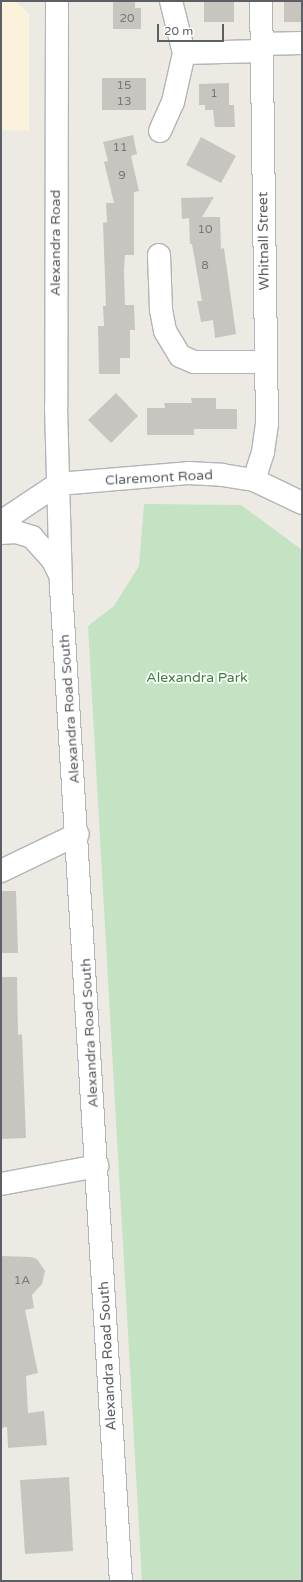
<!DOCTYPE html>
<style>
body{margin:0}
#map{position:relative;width:303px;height:1582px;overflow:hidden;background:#edeae4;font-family:"Varela Round",sans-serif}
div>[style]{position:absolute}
.commercial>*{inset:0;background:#fbf2db}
.green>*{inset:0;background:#c3e3c2}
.building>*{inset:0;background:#c8c5c0}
.roads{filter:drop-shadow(1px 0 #b1b4b8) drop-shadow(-1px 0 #b1b4b8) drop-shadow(0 1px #b1b4b8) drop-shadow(0 -1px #b1b4b8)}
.minor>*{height:22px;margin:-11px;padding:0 11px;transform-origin:11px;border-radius:11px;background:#fff}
.tertiary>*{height:22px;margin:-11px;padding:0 11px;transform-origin:11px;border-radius:11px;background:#fff}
span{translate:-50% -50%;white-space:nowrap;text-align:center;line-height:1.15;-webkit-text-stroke:3.5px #fff;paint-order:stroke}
.number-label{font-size:12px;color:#77787a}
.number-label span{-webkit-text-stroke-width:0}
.street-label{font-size:14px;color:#5c5f63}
.park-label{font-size:14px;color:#3c813d}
.frame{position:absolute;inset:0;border:2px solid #5c5f63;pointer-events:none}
.scale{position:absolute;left:157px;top:24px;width:67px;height:18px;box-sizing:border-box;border:2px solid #5c5f63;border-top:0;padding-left:5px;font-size:12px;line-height:14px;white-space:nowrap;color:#5c5f63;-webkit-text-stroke:3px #fff;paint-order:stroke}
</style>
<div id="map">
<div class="commercial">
<div style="clip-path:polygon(1px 1px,15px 1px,29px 14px,29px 131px,1px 130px)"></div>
</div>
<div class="green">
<div style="clip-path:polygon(144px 504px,241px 505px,302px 550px,302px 1581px,142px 1581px,88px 626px,114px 606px,139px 566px)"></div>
</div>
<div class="building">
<div style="clip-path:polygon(113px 1px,135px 1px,135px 8px,141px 8px,141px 29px,113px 29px)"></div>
<div style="clip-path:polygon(204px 1px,234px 1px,234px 22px,204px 22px)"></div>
<div style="clip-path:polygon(284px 1px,302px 1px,302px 22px,284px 22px)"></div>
<div style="clip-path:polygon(102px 78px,146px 78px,146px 110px,102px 110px)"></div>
<div style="clip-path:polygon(229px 83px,229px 105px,234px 105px,235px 127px,215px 127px,213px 110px,205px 110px,205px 105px,199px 105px,199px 84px)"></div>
<div style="clip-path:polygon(133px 135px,137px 154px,131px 156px,139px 191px,134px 192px,134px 255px,125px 255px,124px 270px,125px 305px,134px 305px,135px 330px,130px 330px,130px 358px,120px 358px,120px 374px,99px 374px,98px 326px,104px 326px,103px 306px,106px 306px,103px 223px,107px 222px,106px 203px,114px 203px,104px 162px,108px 161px,103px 142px)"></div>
<div style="clip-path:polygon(201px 137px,236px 156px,221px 183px,186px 165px)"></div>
<div style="clip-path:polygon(214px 197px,202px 217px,220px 217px,221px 249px,224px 248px,236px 334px,215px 338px,213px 320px,201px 322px,197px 301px,202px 301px,192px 244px,190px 244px,189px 218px,182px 219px,181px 198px)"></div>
<div style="clip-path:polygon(116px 393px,138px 416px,111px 443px,88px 420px)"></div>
<div style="clip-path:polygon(191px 398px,216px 398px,216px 409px,237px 409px,237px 429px,194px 429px,194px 435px,147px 435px,147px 408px,165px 408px,164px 403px,192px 403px)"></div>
<div style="clip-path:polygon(1px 891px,16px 891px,18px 953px,1px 953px)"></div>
<div style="clip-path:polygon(1px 977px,17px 977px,18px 1035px,22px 1034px,26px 1138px,1px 1139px)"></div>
<div style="clip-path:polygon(1px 1256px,31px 1257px,37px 1259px,45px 1271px,42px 1284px,32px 1295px,34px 1308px,25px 1310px,38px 1373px,26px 1376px,28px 1413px,44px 1411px,47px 1445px,8px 1448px,7px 1427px,1px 1428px)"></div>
<div style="clip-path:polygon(69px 1477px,73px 1551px,25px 1554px,20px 1480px)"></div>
</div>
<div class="roads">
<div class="minor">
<div style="left:262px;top:44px;width:40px;rotate:-1.4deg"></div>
<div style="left:184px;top:53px;width:78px;rotate:-1.5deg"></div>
<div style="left:160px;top:131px;width:32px;rotate:-66deg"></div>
<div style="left:173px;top:102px;width:50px;rotate:-77.3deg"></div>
<div style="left:184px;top:53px;width:54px;rotate:-104deg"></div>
<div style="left:159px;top:255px;width:55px;rotate:87.9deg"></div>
<div style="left:161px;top:310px;width:21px;rotate:79deg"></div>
<div style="left:165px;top:331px;width:29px;rotate:59deg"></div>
<div style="left:180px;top:356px;width:15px;rotate:23deg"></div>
<div style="left:194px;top:362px;width:72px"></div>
<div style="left:254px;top:480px;width:29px;rotate:-72deg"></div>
<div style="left:263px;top:452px;width:28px;rotate:-82deg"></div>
<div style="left:267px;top:424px;width:423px;rotate:-90.8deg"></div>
<div style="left:1px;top:522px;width:69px;rotate:-33.7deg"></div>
<div style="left:58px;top:484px;width:130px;rotate:-4.8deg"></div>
<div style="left:188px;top:473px;width:34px;rotate:3deg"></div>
<div style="left:222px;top:475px;width:32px;rotate:9deg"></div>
<div style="left:254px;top:480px;width:53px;rotate:25.6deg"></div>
<div style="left:1px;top:871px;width:85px;rotate:-25.7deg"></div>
<div style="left:1px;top:1184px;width:98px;rotate:-10.6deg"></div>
</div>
<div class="tertiary">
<div style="left:57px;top:1px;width:406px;rotate:90.1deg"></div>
<div style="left:56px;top:407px;width:180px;rotate:88.4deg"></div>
<div style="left:61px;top:587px;width:996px;rotate:86.55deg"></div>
<div style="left:1px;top:533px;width:15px;rotate:-4deg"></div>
<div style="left:16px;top:532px;width:17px;rotate:17deg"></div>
<div style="left:32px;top:537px;width:30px;rotate:48deg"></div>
<div style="left:52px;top:559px;width:18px;rotate:63deg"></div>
</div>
</div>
<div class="number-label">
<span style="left:127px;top:19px">20</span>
<span style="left:124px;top:86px">15</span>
<span style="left:214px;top:94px">1</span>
<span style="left:124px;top:102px">13</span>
<span style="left:120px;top:148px">11</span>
<span style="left:122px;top:176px">9</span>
<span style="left:205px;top:230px">10</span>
<span style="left:205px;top:266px">8</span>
<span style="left:22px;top:1281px">1A</span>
</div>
<div class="street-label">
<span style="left:264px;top:241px;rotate:-91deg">Whitnall Street</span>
<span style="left:56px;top:243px;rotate:-90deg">Alexandra Road</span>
<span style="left:159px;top:478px;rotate:-3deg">Claremont Road</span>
<span style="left:70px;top:709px;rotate:-94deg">Alexandra Road South</span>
<span style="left:90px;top:1033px;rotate:-93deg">Alexandra Road South</span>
<span style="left:108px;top:1356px;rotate:-93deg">Alexandra Road South</span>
</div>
<div class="park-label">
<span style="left:197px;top:678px">Alexandra Park</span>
</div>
<div class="frame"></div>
<div class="scale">20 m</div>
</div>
